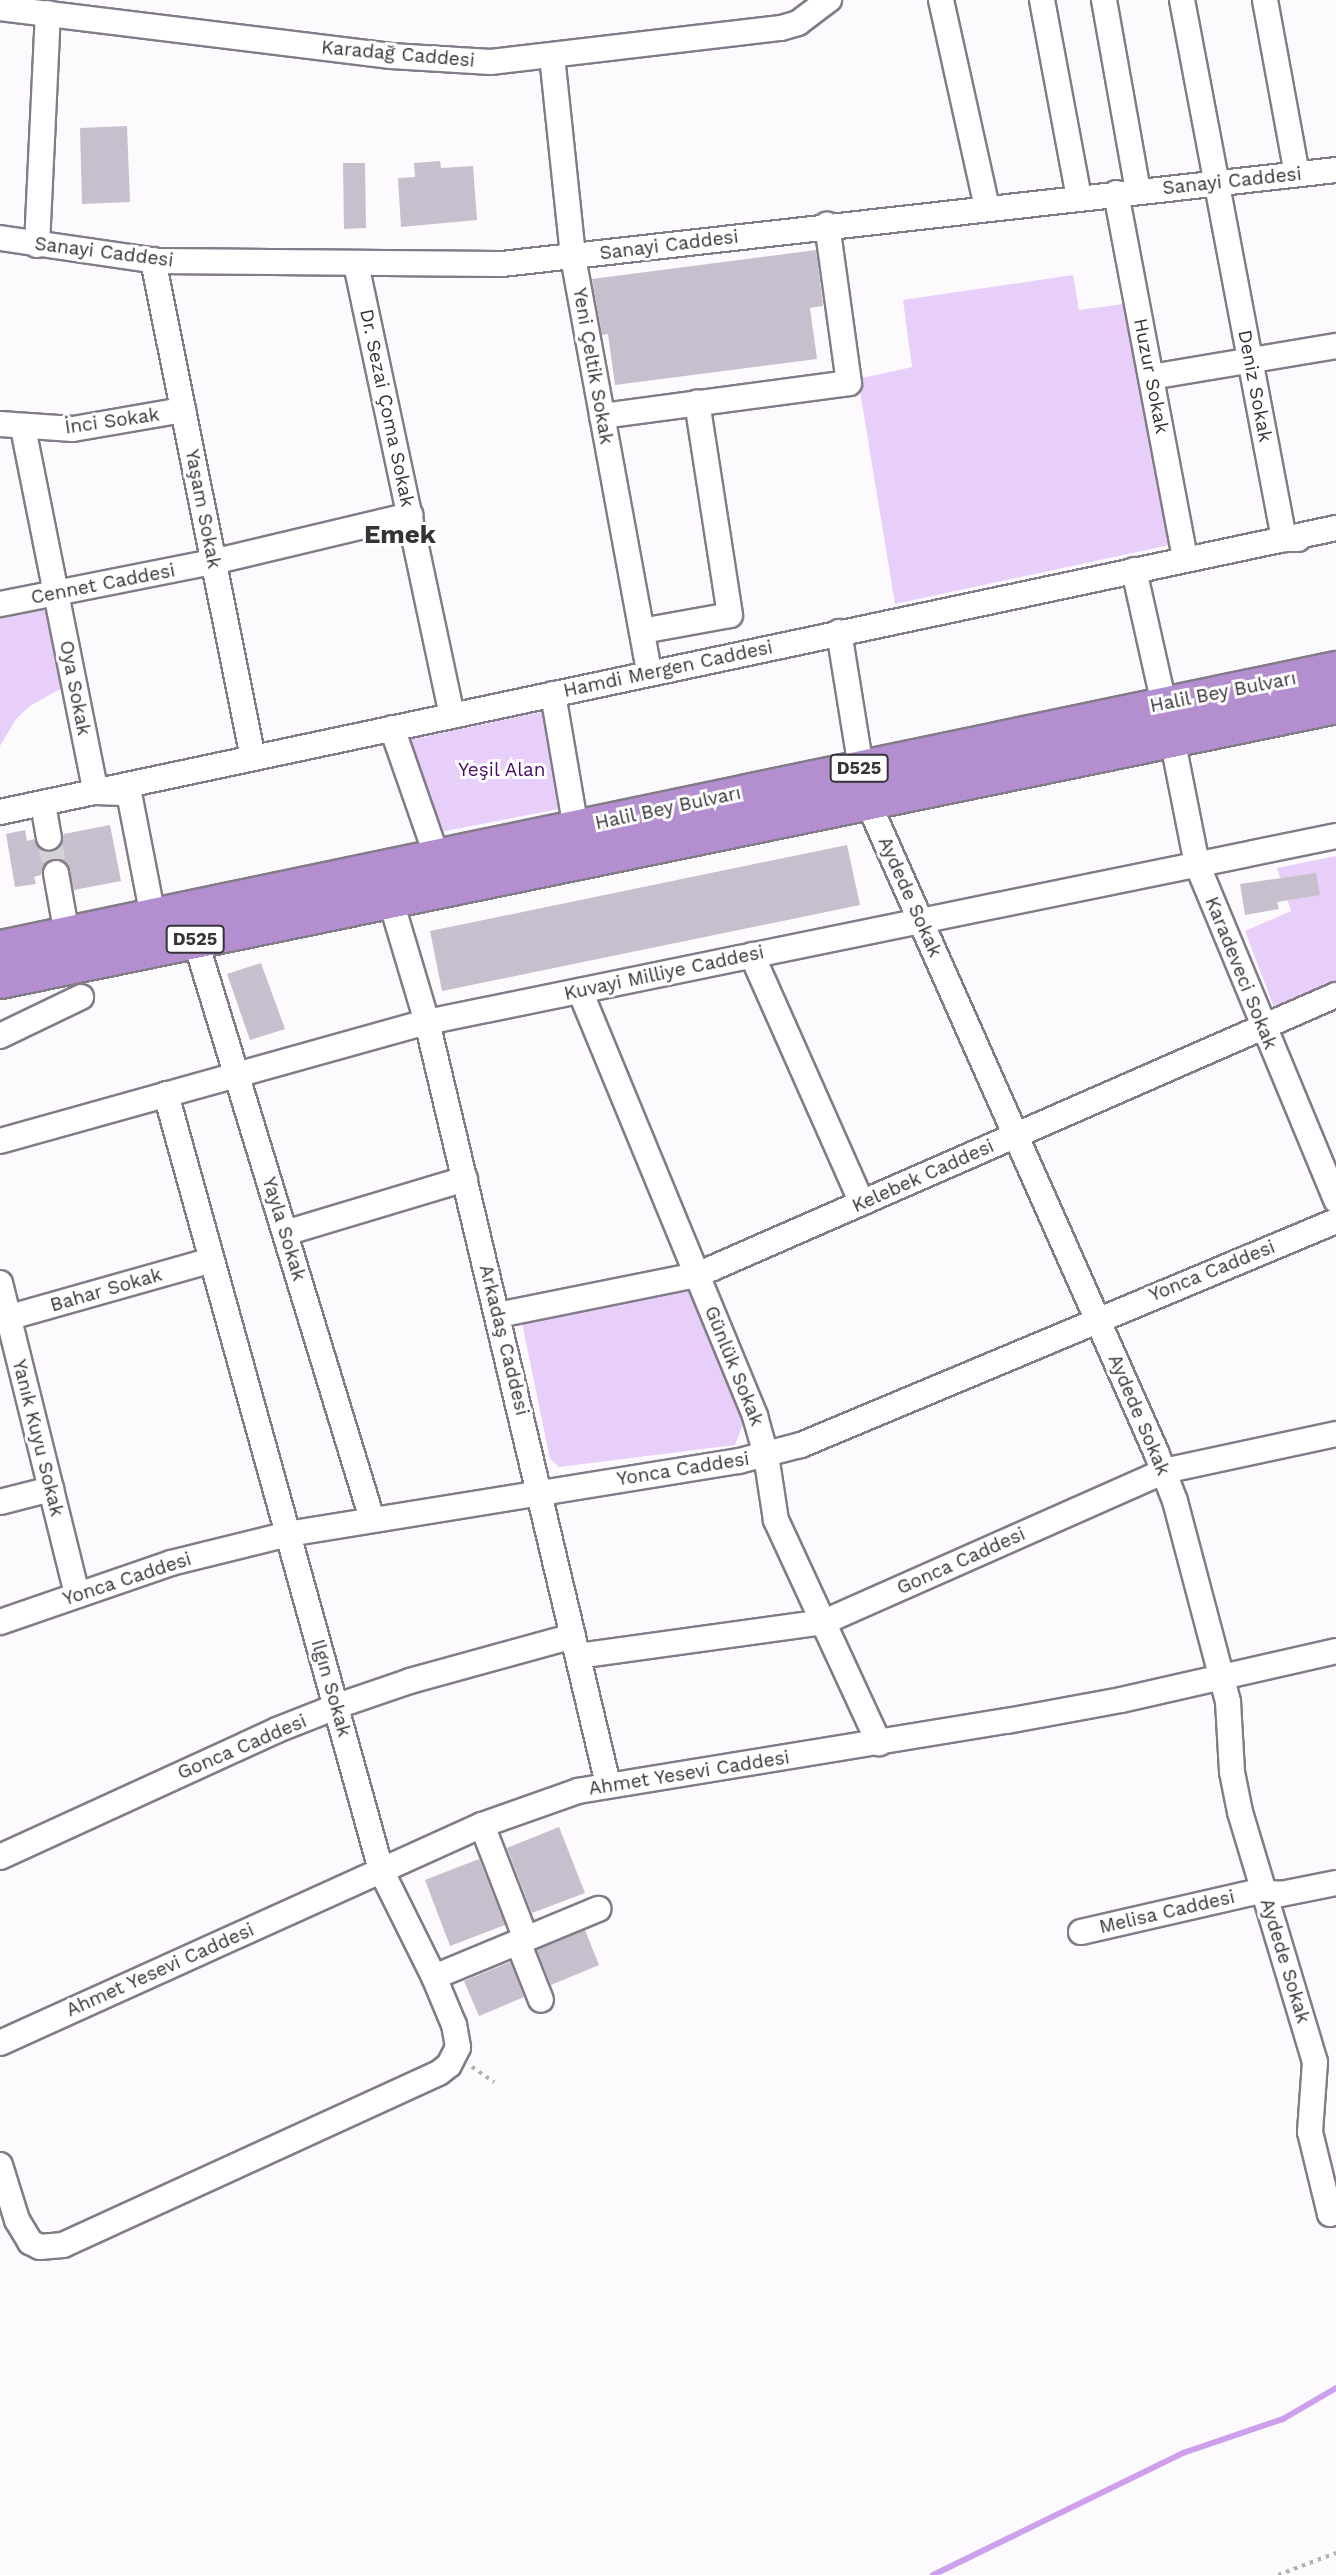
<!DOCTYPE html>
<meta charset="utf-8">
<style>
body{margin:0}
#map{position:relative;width:1336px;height:2575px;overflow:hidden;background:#fcfafd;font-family:"Work Sans",sans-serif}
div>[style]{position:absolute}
.green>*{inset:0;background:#e7cffa}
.stream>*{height:6px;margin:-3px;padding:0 3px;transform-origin:3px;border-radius:3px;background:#cca0ed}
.building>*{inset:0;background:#c7bfcd}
.minor-tunnel>*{height:24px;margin-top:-12px;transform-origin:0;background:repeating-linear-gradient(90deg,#d4d2d6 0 24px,transparent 0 36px)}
.path>*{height:3.5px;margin-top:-1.75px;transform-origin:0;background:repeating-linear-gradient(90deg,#b2b0b3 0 3.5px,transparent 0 8.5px)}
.roads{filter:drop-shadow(2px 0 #827b88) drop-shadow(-2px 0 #827b88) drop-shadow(0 2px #827b88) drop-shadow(0 -2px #827b88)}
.minor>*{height:24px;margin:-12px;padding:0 12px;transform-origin:12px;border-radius:12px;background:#fff}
.highway>*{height:37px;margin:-18.5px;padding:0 18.5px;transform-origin:18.5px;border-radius:18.5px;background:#b48fcf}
span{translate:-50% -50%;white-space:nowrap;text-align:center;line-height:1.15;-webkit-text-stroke:6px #fff;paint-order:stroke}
.shield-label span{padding:2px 5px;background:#fff;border:2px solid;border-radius:5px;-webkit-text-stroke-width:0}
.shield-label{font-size:18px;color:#363338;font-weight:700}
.street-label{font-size:19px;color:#363338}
.park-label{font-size:19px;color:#490d69}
.district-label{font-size:26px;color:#363338;font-weight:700}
</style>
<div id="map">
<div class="green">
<div style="clip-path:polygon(1073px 275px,1079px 310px,1124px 304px,1170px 545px,895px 604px,858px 379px,912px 367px,903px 300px)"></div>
<div style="clip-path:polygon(49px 608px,64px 687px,30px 706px,16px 719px,0 746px,0 617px)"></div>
<div style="clip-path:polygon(546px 711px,564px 808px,440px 832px,409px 740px)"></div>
<div style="clip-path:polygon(1336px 856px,1336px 983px,1275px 1010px,1245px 931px,1291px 911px,1277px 868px)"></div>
<div style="clip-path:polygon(688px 1284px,743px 1424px,735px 1445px,559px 1467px,550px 1459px,521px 1318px)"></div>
</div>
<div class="stream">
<div style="left:933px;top:2575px;width:278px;rotate:-26deg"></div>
<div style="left:1183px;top:2453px;width:106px;rotate:-18.8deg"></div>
<div style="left:1283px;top:2419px;width:61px;rotate:-30.3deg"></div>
</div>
<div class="building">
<div style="clip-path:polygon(127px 126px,130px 202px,82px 204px,80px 128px)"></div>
<div style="clip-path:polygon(440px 161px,441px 168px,473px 166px,477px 220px,401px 227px,398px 178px,415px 177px,414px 163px)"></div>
<div style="clip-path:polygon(343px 163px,365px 163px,366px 228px,344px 229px)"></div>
<div style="clip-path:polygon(816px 250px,823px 306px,810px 308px,817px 359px,615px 385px,608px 334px,602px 335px,592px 279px)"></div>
<div style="clip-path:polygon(110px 825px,121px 881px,74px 890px,68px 864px,54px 858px,46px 862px,41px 875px,34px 877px,36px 884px,15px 887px,6px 834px,25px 830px,27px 841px,34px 839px,38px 847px,51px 852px,59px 848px,64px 834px)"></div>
<div style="clip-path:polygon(847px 845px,860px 905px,442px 991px,430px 931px)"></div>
<div style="clip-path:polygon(1316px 873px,1320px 895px,1277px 902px,1279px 909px,1245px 915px,1240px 884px)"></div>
<div style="clip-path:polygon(261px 963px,285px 1029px,250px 1040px,227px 974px)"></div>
<div style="clip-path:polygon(559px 1827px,585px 1893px,532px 1913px,507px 1848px)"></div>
<div style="clip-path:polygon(479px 1859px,505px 1925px,450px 1946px,425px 1880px)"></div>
<div style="clip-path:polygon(585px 1930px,599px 1965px,551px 1985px,537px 1950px)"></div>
<div style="clip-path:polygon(510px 1962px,524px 1997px,479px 2016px,464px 1981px)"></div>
</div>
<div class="minor-tunnel">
<div style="left:49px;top:837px;width:37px;rotate:79deg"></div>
</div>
<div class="path">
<div style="left:472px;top:2067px;width:27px;rotate:34deg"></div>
<div style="left:1278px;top:2575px;width:62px;rotate:-20.8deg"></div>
</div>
<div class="roads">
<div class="minor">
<div style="left:941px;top:0;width:212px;rotate:77.5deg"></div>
<div style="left:1042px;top:0;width:200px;rotate:79.4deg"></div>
<div style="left:1104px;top:0;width:194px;rotate:79.9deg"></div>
<div style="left:1182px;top:0;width:549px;rotate:79.28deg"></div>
<div style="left:1284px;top:539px;width:14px"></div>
<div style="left:1265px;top:0;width:177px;rotate:79.6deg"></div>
<div style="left:0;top:8px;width:394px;rotate:7deg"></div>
<div style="left:391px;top:56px;width:100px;rotate:3.4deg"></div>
<div style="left:491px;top:62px;width:292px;rotate:-6.7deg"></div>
<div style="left:781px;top:28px;width:18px;rotate:-16deg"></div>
<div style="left:798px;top:23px;width:39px;rotate:-37deg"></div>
<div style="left:552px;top:56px;width:202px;rotate:84deg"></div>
<div style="left:573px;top:257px;width:423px;rotate:79.6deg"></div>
<div style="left:1116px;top:193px;width:371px;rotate:79.3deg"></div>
<div style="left:0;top:238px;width:160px;rotate:8.3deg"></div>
<div style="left:158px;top:261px;width:344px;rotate:0.5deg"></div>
<div style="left:502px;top:264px;width:839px;rotate:-6.43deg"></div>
<div style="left:37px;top:245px;width:232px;rotate:-87.3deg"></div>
<div style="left:153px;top:260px;width:508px;rotate:78.65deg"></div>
<div style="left:356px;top:264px;width:462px;rotate:78deg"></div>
<div style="left:1151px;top:377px;width:188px;rotate:-9.5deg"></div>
<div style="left:602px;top:416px;width:249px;rotate:-7.6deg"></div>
<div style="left:849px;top:383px;width:160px;rotate:-97.9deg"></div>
<div style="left:0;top:424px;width:73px;rotate:3.9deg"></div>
<div style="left:73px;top:429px;width:112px;rotate:-9.8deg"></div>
<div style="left:23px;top:428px;width:371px;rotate:78.7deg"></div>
<div style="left:96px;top:792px;width:33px;rotate:2deg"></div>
<div style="left:129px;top:793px;width:126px;rotate:79deg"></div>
<div style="left:1134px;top:570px;width:137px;rotate:77.4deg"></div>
<div style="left:0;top:604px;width:217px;rotate:-11.2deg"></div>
<div style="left:213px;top:562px;width:203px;rotate:-13.4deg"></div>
<div style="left:642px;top:631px;width:89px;rotate:-10.3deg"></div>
<div style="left:730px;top:615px;width:215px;rotate:-98.8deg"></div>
<div style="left:839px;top:632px;width:138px;rotate:80.8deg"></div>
<div style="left:553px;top:694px;width:136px;rotate:80.3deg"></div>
<div style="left:392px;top:728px;width:137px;rotate:70.8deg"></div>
<div style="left:1172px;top:738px;width:128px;rotate:78.8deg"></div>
<div style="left:1197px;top:864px;width:364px;rotate:67.5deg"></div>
<div style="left:867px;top:800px;width:713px;rotate:66.09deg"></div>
<div style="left:1156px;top:1452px;width:53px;rotate:68.8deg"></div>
<div style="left:1175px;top:1501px;width:208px;rotate:75.2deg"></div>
<div style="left:1228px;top:1702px;width:70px;rotate:86.7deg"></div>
<div style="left:1232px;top:1772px;width:41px;rotate:78.7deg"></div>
<div style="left:1240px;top:1812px;width:261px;rotate:73.3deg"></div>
<div style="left:1315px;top:2062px;width:70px;rotate:94.1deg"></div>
<div style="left:1310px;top:2132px;width:84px;rotate:76.3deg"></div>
<div style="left:1330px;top:2214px;width:6px;rotate:-18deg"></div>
<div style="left:43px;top:804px;width:34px;rotate:80deg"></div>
<div style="left:0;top:812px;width:1366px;rotate:-12deg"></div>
<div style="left:56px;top:873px;width:63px;rotate:79.9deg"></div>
<div style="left:390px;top:898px;width:129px;rotate:73.4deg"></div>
<div style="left:427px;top:1022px;width:783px;rotate:76.64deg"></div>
<div style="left:195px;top:939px;width:606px;rotate:73.03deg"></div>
<div style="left:752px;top:955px;width:271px;rotate:66.1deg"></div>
<div style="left:580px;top:991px;width:460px;rotate:67.6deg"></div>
<div style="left:755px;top:1416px;width:41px;rotate:74.2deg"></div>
<div style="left:766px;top:1455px;width:66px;rotate:81.3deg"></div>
<div style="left:776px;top:1520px;width:246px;rotate:65.2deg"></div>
<div style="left:0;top:1036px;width:90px;rotate:-25.7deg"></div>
<div style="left:0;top:1141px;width:443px;rotate:-15.6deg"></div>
<div style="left:427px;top:1022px;width:928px;rotate:-11.56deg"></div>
<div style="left:285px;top:1233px;width:188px;rotate:-16.7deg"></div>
<div style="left:0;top:1283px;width:320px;rotate:76.1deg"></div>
<div style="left:498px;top:1315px;width:203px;rotate:-11.4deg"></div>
<div style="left:697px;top:1275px;width:698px;rotate:-23.66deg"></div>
<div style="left:0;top:1320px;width:220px;rotate:-15.8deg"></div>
<div style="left:0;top:1502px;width:53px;rotate:-14.3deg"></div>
<div style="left:0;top:1622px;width:181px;rotate:-19deg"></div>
<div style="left:171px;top:1563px;width:121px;rotate:-13.9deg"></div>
<div style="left:288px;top:1534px;width:457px;rotate:-9.2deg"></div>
<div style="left:739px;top:1461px;width:64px;rotate:-14.5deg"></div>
<div style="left:801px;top:1445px;width:580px;rotate:-22.72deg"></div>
<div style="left:578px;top:1656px;width:248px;rotate:-7.9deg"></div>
<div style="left:824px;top:1622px;width:372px;rotate:-23.9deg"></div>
<div style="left:1164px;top:1471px;width:176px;rotate:-12.1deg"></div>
<div style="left:482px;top:1825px;width:122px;rotate:68.9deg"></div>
<div style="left:0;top:1857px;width:305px;rotate:-24.6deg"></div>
<div style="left:277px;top:1730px;width:71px;rotate:-21.5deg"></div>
<div style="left:343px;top:1704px;width:71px;rotate:-18.9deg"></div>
<div style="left:410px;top:1681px;width:169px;rotate:-15.4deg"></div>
<div style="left:1081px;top:1932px;width:179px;rotate:-12.9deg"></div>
<div style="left:1255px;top:1892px;width:26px;rotate:4deg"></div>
<div style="left:1281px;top:1894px;width:56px;rotate:-11.3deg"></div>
<div style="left:518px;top:1942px;width:62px;rotate:68.4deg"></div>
<div style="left:434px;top:1977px;width:178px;rotate:-22.5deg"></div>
<div style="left:0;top:2043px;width:529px;rotate:-24.34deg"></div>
<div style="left:482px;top:1825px;width:102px;rotate:-19.5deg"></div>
<div style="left:578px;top:1791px;width:435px;rotate:-9.3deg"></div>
<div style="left:1007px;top:1721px;width:116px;rotate:-10.4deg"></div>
<div style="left:1121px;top:1700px;width:221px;rotate:-12.8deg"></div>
<div style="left:0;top:2165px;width:58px;rotate:72.8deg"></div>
<div style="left:17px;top:2220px;width:26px;rotate:59deg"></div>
<div style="left:30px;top:2242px;width:11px;rotate:27deg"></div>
<div style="left:40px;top:2247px;width:23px;rotate:-5deg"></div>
<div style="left:63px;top:2245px;width:413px;rotate:-24.6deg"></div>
<div style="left:439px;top:2073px;width:13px;rotate:-39deg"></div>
<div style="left:449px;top:2065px;width:20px;rotate:-63deg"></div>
<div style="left:458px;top:2047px;width:22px;rotate:-100deg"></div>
<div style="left:454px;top:2025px;width:52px;rotate:-112.6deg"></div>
<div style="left:434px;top:1977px;width:119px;rotate:-116.4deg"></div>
<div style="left:381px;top:1870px;width:805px;rotate:-105.49deg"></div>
</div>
<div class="highway">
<div style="left:0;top:949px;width:1365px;rotate:-11.8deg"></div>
<div style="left:0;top:979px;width:1364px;rotate:-11.63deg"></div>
</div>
</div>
<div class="shield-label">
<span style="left:859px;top:768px">D525</span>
<span style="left:195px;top:939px">D525</span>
</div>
<div class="street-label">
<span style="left:398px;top:54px;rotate:5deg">Karadağ Caddesi</span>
<span style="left:1232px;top:181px;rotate:-6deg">Sanayi Caddesi</span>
<span style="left:669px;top:245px;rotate:-7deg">Sanayi Caddesi</span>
<span style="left:104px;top:252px;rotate:7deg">Sanayi Caddesi</span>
<span style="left:593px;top:366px;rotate:80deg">Yeni Çeltik Sokak</span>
<span style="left:1151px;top:376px;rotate:79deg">Huzur Sokak</span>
<span style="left:1255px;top:386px;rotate:79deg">Deniz Sokak</span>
<span style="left:387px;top:408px;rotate:78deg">Dr. Sezai Çoma Sokak</span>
<span style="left:112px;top:421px;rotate:-8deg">İnci Sokak</span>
<span style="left:203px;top:509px;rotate:79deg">Yaşam Sokak</span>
<span style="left:103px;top:584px;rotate:-11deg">Cennet Caddesi</span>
<span style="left:668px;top:669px;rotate:-12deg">Hamdi Mergen Caddesi</span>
<span style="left:75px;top:688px;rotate:79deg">Oya Sokak</span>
<span style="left:1223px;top:692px;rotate:-11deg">Halil Bey Bulvarı</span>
<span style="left:668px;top:808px;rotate:-12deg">Halil Bey Bulvarı</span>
<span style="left:910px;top:897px;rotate:66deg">Aydede Sokak</span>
<span style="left:664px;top:973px;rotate:-12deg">Kuvayi Milliye Caddesi</span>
<span style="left:1241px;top:973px;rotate:68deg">Karadeveci Sokak</span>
<span style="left:923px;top:1176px;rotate:-24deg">Kelebek Caddesi</span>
<span style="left:284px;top:1229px;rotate:73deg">Yayla Sokak</span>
<span style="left:1212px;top:1271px;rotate:-22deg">Yonca Caddesi</span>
<span style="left:106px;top:1290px;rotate:-16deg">Bahar Sokak</span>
<span style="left:504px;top:1340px;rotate:76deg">Arkadaş Caddesi</span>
<span style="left:734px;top:1366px;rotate:68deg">Günlük Sokak</span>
<span style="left:1139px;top:1415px;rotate:67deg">Aydede Sokak</span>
<span style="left:38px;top:1438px;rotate:76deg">Yanık Kuyu Sokak</span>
<span style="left:683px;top:1469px;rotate:-9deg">Yonca Caddesi</span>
<span style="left:961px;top:1561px;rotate:-24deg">Gonca Caddesi</span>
<span style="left:127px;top:1579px;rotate:-18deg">Yonca Caddesi</span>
<span style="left:331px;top:1688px;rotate:74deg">Ilgın Sokak</span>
<span style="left:242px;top:1747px;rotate:-23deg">Gonca Caddesi</span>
<span style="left:689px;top:1773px;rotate:-9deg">Ahmet Yesevi Caddesi</span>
<span style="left:1167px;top:1912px;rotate:-13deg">Melisa Caddesi</span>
<span style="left:1285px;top:1961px;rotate:73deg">Aydede Sokak</span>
<span style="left:160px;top:1970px;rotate:-24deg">Ahmet Yesevi Caddesi</span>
</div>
<div class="park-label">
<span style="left:502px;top:770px">Yeşil Alan</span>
</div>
<div class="district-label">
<span style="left:400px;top:535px">Emek</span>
</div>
</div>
